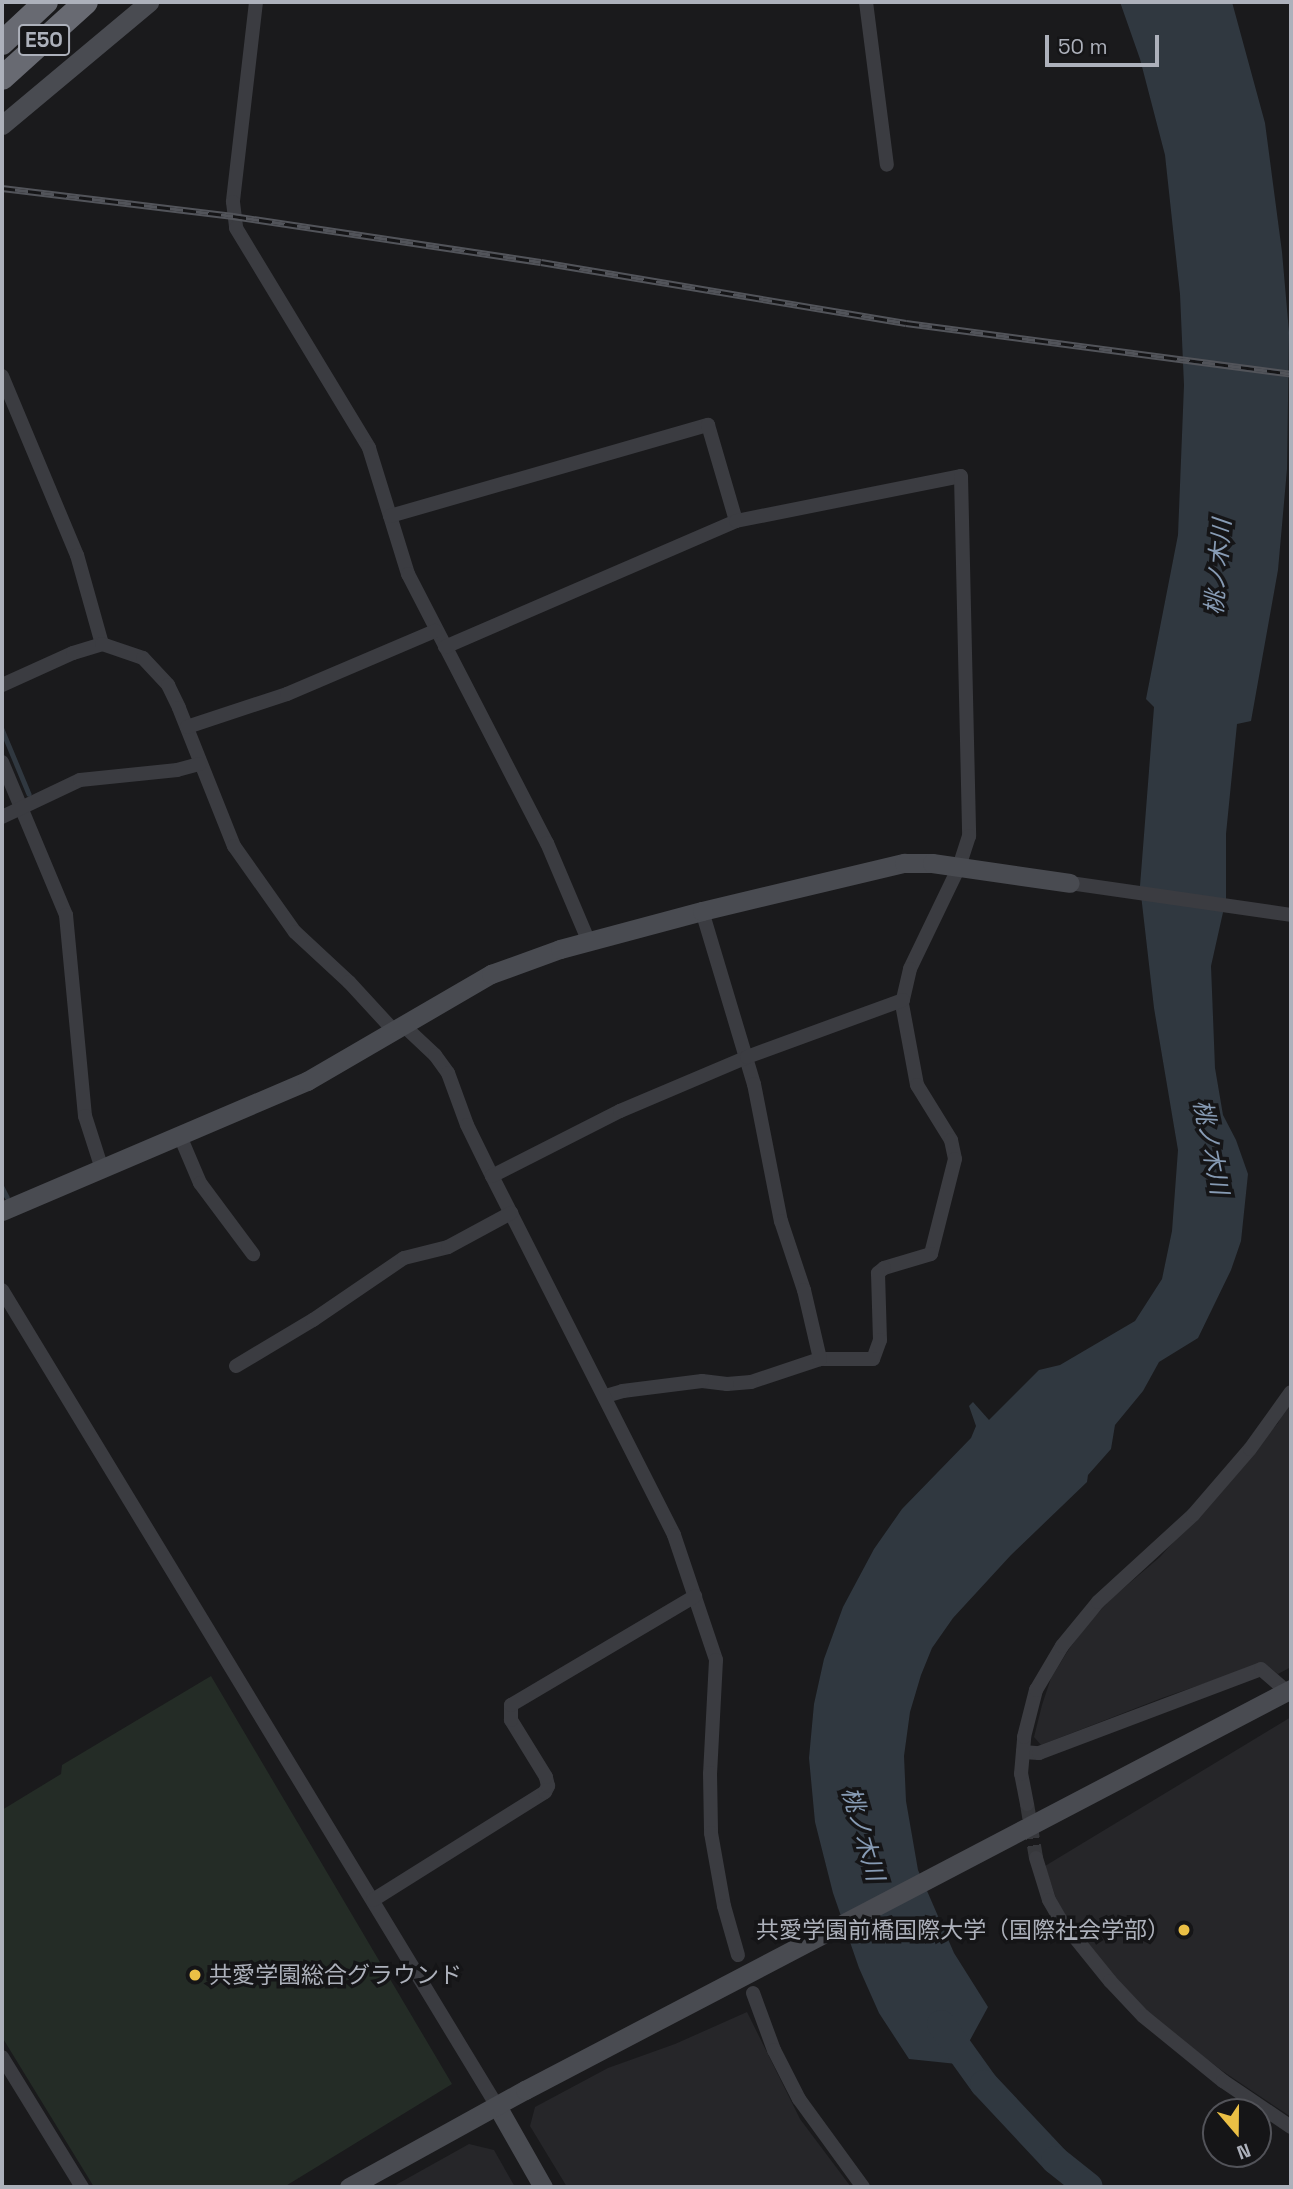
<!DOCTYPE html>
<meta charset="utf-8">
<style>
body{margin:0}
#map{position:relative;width:1293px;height:2189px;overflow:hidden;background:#1a1a1c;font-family:"Space Grotesk","Noto Sans JP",sans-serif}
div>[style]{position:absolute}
.built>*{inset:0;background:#262629}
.green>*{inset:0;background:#242c26}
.water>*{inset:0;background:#303840}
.stream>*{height:4.5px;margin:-2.25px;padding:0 2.25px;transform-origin:2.25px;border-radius:2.25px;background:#303840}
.river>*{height:28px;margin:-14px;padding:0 14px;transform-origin:14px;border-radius:14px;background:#303840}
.street-tunnel>*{height:14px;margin-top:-7px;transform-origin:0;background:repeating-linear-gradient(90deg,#37383c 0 14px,transparent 0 21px)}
.street>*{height:14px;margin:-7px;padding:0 7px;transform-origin:7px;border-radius:7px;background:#3b3c41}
.secondary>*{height:19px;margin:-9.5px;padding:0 9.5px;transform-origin:9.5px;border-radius:9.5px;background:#494b51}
.highway>*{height:24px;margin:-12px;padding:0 12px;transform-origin:12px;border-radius:12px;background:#686a72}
.rail>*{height:7px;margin-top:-3.5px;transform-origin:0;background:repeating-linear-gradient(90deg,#151517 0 13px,#52545a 0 26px);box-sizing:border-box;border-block:2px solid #52545a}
.dots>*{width:19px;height:19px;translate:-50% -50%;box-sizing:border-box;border:4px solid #151517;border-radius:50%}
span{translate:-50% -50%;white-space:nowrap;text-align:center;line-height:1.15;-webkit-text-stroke:7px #151517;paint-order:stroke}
.shield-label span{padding:2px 5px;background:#151517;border:2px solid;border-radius:5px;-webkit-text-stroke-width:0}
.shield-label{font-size:21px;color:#adb1bb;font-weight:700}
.poi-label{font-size:23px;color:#adb1bb}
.right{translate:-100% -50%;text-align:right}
.left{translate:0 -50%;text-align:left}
.water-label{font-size:24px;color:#879bb4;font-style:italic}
.frame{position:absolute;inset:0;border:4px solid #adb1bb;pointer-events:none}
.north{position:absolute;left:1202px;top:2098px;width:70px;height:70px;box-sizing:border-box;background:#151517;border:2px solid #525359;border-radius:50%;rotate:160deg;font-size:19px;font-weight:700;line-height:28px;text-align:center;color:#adb1bb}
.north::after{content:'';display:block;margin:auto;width:24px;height:32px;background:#eabf45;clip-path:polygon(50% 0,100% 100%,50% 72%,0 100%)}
.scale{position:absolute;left:1045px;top:35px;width:114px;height:32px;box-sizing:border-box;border:4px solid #adb1bb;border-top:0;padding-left:9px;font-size:21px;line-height:24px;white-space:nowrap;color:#adb1bb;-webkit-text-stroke:5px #151517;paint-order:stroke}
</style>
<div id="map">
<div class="built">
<div style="clip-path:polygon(1291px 1397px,1291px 1667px,1278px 1674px,1264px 1663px,1162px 1698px,1041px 1745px,1034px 1737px,1042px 1705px,1051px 1678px,1069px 1649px,1090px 1621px,1112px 1598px,1160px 1557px,1278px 1423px)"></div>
<div style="clip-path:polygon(1291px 1717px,1291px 2117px,1221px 2070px,1152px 2017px,1094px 1956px,1058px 1904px,1045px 1866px)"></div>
<div style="clip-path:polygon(747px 2012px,800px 2119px,851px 2187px,567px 2187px,530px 2126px,535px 2107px,608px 2068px,675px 2044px)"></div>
<div style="clip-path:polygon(469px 2144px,494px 2150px,515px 2187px,392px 2187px)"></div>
</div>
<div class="green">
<div style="clip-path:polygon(211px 1676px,452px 2084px,284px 2187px,94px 2187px,2px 2037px,2px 1810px,61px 1774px,62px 1765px)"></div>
</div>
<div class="water">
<div style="clip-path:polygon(1120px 2px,1232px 2px,1265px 123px,1282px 252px,1289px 332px,1287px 469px,1278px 570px,1251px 721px,1237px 724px,1226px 834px,1226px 899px,1211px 966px,1215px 1068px,1223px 1115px,1236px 1140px,1248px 1174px,1241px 1241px,1231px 1270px,1198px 1338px,1159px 1362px,1143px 1391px,1115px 1425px,1111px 1449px,1088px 1475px,1087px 1482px,1011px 1555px,953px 1618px,932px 1648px,921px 1675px,910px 1712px,904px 1756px,906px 1801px,918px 1870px,954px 1953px,988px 2007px,957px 2064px,909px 2059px,879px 2013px,859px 1968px,833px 1893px,815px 1822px,809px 1758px,814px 1704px,824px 1659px,843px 1607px,874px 1549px,902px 1509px,971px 1438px,976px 1426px,969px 1406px,973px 1402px,989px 1420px,1039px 1370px,1060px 1365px,1135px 1321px,1162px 1279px,1172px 1231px,1178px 1150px,1154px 1008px,1140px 886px,1154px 707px,1146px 699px,1178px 535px,1184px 385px,1180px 294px,1165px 155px,1140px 59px)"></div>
</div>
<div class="stream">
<div style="left:2px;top:729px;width:70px;rotate:67.4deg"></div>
<div style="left:2px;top:1187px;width:11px;rotate:63deg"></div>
</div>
<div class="river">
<div style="left:941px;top:2024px;width:74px;rotate:54.4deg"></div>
<div style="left:984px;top:2084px;width:104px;rotate:46.9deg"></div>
<div style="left:1055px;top:2160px;width:43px;rotate:38.5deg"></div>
</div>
<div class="street-tunnel">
<div style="left:1027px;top:1804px;width:55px;rotate:80.5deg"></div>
</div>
<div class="street">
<div style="left:256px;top:2px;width:201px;rotate:96.6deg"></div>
<div style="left:233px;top:202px;width:26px;rotate:83deg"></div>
<div style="left:236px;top:228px;width:257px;rotate:58.8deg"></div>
<div style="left:369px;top:448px;width:132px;rotate:72.8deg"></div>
<div style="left:408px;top:574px;width:303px;rotate:62.7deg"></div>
<div style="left:547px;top:843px;width:108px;rotate:67deg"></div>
<div style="left:866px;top:2px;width:164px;rotate:82.7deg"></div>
<div style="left:2px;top:376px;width:194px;rotate:67.3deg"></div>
<div style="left:77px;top:555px;width:92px;rotate:74.3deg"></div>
<div style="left:390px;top:516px;width:331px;rotate:-16deg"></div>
<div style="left:708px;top:425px;width:100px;rotate:73.7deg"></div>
<div style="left:445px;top:647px;width:317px;rotate:-23.4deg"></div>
<div style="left:736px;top:521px;width:229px;rotate:-11.3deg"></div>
<div style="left:961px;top:476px;width:360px;rotate:88.7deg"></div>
<div style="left:969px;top:836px;width:33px;rotate:108deg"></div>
<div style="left:959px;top:867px;width:113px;rotate:115.7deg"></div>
<div style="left:910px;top:969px;width:36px;rotate:103deg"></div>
<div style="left:902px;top:1004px;width:82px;rotate:79.5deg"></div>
<div style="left:917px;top:1085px;width:65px;rotate:58.3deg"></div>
<div style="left:951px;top:1140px;width:19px;rotate:78deg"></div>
<div style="left:955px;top:1159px;width:98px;rotate:104.2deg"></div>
<div style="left:931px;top:1254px;width:49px;rotate:163.4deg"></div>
<div style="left:884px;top:1268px;width:8px;rotate:140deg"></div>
<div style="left:878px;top:1273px;width:67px;rotate:88.3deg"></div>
<div style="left:880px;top:1340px;width:20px;rotate:110deg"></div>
<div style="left:873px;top:1359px;width:53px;rotate:180deg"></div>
<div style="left:820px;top:1359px;width:73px;rotate:161.6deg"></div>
<div style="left:751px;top:1382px;width:24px;rotate:175deg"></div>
<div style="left:727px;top:1384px;width:25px;rotate:-173deg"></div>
<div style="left:702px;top:1381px;width:80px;rotate:172.8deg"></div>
<div style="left:623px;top:1391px;width:18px;rotate:164deg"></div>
<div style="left:2px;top:685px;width:78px;rotate:-24.3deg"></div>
<div style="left:73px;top:653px;width:30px;rotate:-17deg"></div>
<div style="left:102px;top:644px;width:43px;rotate:18.9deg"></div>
<div style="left:143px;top:658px;width:37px;rotate:47deg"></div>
<div style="left:168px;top:685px;width:25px;rotate:64deg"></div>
<div style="left:179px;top:708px;width:149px;rotate:68.3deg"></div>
<div style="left:234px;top:846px;width:105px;rotate:54.7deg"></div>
<div style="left:295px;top:932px;width:74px;rotate:42.8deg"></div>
<div style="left:349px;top:982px;width:67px;rotate:47.4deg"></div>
<div style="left:187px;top:727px;width:105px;rotate:-18.3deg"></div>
<div style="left:287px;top:694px;width:161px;rotate:-23.1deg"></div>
<div style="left:2px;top:762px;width:166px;rotate:67.3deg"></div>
<div style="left:66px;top:915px;width:202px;rotate:84.6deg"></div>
<div style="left:85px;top:1116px;width:56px;rotate:72.2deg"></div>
<div style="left:2px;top:817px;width:86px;rotate:-25.4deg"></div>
<div style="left:80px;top:780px;width:98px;rotate:-5.9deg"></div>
<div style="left:177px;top:770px;width:23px;rotate:-15deg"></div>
<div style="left:1070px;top:883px;width:223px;rotate:8.2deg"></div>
<div style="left:702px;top:911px;width:181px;rotate:73.3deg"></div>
<div style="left:754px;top:1084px;width:140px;rotate:78.9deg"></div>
<div style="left:781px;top:1221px;width:73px;rotate:71.6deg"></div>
<div style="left:804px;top:1290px;width:71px;rotate:76.9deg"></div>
<div style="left:403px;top:1025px;width:44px;rotate:43.2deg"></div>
<div style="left:435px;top:1055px;width:22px;rotate:54deg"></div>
<div style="left:448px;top:1073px;width:55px;rotate:69.9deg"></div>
<div style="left:467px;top:1125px;width:57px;rotate:63.9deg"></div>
<div style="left:492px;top:1176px;width:402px;rotate:63.1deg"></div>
<div style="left:674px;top:1535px;width:132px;rotate:71.4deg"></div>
<div style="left:716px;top:1660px;width:113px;rotate:93deg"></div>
<div style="left:710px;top:1773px;width:60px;rotate:89deg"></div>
<div style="left:711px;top:1833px;width:74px;rotate:79.9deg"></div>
<div style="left:724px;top:1906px;width:51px;rotate:74.1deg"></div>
<div style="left:180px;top:1136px;width:51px;rotate:66.9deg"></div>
<div style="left:200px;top:1183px;width:89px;rotate:53.3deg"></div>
<div style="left:492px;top:1176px;width:144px;rotate:-26.9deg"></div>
<div style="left:620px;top:1111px;width:138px;rotate:-23deg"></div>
<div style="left:747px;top:1057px;width:166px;rotate:-20.1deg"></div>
<div style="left:2px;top:1290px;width:954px;rotate:58.76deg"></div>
<div style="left:236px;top:1366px;width:90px;rotate:-30.9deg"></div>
<div style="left:313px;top:1320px;width:110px;rotate:-34.3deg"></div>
<div style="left:404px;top:1258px;width:45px;rotate:-14deg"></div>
<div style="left:448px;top:1247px;width:72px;rotate:-28.4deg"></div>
<div style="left:1023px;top:1752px;width:16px;rotate:4deg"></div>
<div style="left:1039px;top:1753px;width:237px;rotate:-20.7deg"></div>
<div style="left:1261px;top:1669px;width:35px;rotate:41deg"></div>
<div style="left:1027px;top:1804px;width:31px;rotate:-101deg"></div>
<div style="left:1021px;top:1774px;width:37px;rotate:-85deg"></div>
<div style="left:1024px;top:1737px;width:49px;rotate:-75.7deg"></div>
<div style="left:1036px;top:1690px;width:51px;rotate:-59.4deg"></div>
<div style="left:1062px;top:1646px;width:57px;rotate:-50.7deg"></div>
<div style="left:1098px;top:1602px;width:129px;rotate:-42.5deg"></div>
<div style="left:1193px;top:1515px;width:87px;rotate:-49.2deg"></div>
<div style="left:1250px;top:1449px;width:70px;rotate:-54.3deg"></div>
<div style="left:1036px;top:1858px;width:44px;rotate:72.8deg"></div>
<div style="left:1049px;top:1900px;width:22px;rotate:60deg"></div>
<div style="left:1060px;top:1919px;width:80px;rotate:51.1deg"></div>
<div style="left:1110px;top:1981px;width:48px;rotate:46.7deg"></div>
<div style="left:1143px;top:2016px;width:103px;rotate:39.1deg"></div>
<div style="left:1223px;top:2081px;width:82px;rotate:34.1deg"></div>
<div style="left:373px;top:1900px;width:203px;rotate:-32.1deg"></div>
<div style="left:545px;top:1792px;width:7px;rotate:-63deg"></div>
<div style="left:548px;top:1786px;width:9px;rotate:-103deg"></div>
<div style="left:546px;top:1777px;width:67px;rotate:-121.6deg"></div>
<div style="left:511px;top:1720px;width:15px;rotate:-90deg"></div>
<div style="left:511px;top:1705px;width:214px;rotate:-30.6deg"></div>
<div style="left:753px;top:1993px;width:61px;rotate:69.8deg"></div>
<div style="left:774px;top:2050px;width:55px;rotate:63deg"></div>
<div style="left:799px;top:2099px;width:109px;rotate:54deg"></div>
<div style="left:2px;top:2057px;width:153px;rotate:58.4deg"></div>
</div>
<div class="secondary">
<div style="left:2px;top:125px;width:192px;rotate:-39.9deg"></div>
<div style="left:2px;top:1211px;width:332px;rotate:-23.1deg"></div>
<div style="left:307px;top:1081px;width:213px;rotate:-30.2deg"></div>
<div style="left:491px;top:974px;width:73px;rotate:-19.9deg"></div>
<div style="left:560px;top:949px;width:147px;rotate:-15deg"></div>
<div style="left:702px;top:911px;width:208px;rotate:-13.4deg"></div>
<div style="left:904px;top:863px;width:28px"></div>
<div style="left:932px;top:863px;width:139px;rotate:8.2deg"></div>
<div style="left:497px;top:2106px;width:93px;rotate:60.4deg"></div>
<div style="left:349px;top:2187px;width:201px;rotate:-28.9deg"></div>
<div style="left:525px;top:2090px;width:865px;rotate:-27.63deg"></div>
</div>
<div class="highway">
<div style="left:2px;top:43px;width:60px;rotate:-43deg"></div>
<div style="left:2px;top:78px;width:113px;rotate:-42.1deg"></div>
</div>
<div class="rail">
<div style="left:2px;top:188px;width:233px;rotate:6.9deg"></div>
<div style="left:233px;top:216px;width:311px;rotate:8.5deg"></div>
<div style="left:541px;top:262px;width:370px;rotate:9.5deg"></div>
<div style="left:906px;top:323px;width:388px;rotate:7.5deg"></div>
</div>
<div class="dots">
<div style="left:1184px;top:1930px;background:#eabf45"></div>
<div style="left:195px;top:1975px;background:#eabf45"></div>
</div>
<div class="shield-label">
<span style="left:44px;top:40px">E50</span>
</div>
<div class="poi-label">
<span class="right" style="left:1170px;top:1930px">共愛学園前橋国際大学（国際社会学部）</span>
<span class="left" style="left:209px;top:1975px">共愛学園総合グラウンド</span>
</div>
<div class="water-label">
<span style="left:1218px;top:567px;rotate:-85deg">桃ノ木川</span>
<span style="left:1211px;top:1147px;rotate:79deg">桃ノ木川</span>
<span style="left:863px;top:1834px;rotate:74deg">桃ノ木川</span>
</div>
<div class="frame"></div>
<div class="north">N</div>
<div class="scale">50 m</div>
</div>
